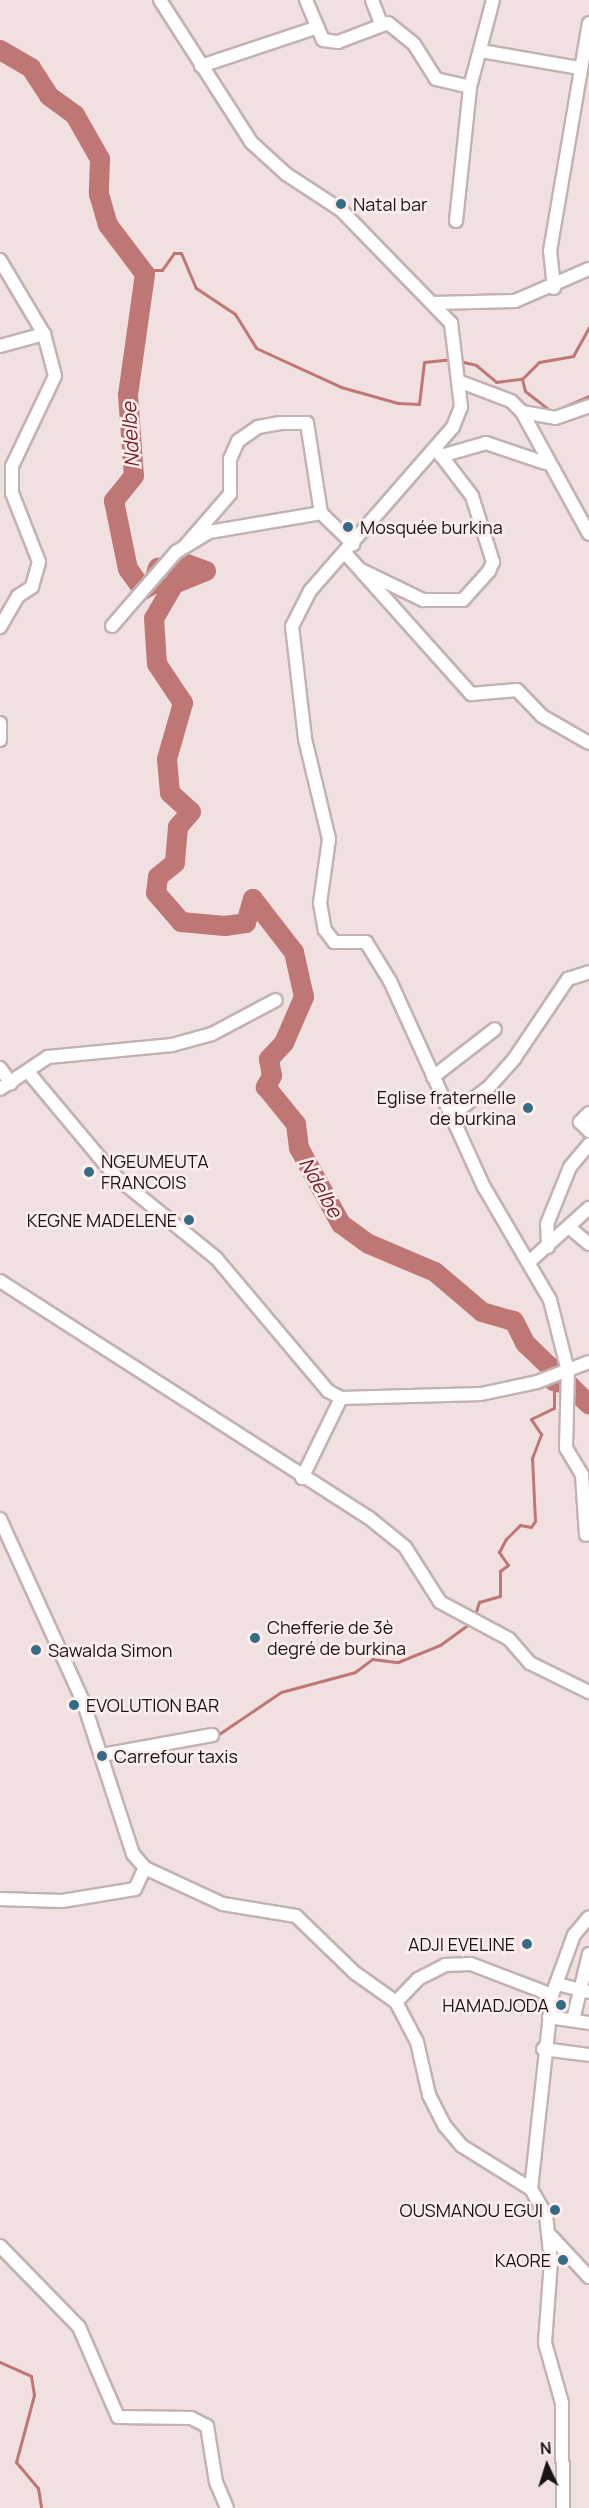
<!DOCTYPE html>
<meta charset="utf-8">
<style>
body{margin:0}
#map{position:relative;width:589px;height:2508px;overflow:hidden;background:#f0e0df;font-family:Manrope,sans-serif}
div>[style]{position:absolute}
.stream>*{height:3px;margin:-1.5px;padding:0 1.5px;transform-origin:1.5px;border-radius:1.5px;background:#be7775}
.river>*{height:20px;margin:-10px;padding:0 10px;transform-origin:10px;border-radius:10px;background:#be7775}
.roads{filter:drop-shadow(2px 0 #c2b3b2) drop-shadow(-2px 0 #c2b3b2) drop-shadow(0 2px #c2b3b2) drop-shadow(0 -2px #c2b3b2)}
.street>*{height:12px;margin:-6px;padding:0 6px;transform-origin:6px;border-radius:6px;background:#fff}
.dots>*{width:16px;height:16px;translate:-50% -50%;box-sizing:border-box;border:3px solid #fdeeed;border-radius:50%}
span{translate:-50% -50%;white-space:nowrap;text-align:center;line-height:1.15;-webkit-text-stroke:5px #fdeeed;paint-order:stroke}
.poi-label{font-size:18px;color:#1a1515}
.left{translate:0 -50%;text-align:left}
.right{translate:-100% -50%;text-align:right}
.water-label{font-size:20px;color:#782227;font-style:italic}
.north{position:absolute;left:517px;top:2436px;width:60px;height:60px;-webkit-text-stroke:4px #fdeeed;paint-order:stroke;rotate:356deg;font-size:16px;font-weight:700;line-height:24px;text-align:center;color:#1a1515}
.north::after{content:'';display:block;margin:auto;width:21px;height:27px;background:#1a1515;clip-path:polygon(50% 0,100% 100%,50% 72%,0 100%)}
</style>
<div id="map">
<div class="stream">
<div style="left:144px;top:270px;width:18px"></div>
<div style="left:162px;top:270px;width:21px;rotate:-55deg"></div>
<div style="left:174px;top:253px;width:7px"></div>
<div style="left:181px;top:253px;width:38px;rotate:67deg"></div>
<div style="left:196px;top:288px;width:47px;rotate:33.7deg"></div>
<div style="left:235px;top:314px;width:40px;rotate:58deg"></div>
<div style="left:256px;top:348px;width:94px;rotate:24.6deg"></div>
<div style="left:341px;top:387px;width:59px;rotate:15.7deg"></div>
<div style="left:398px;top:403px;width:21px;rotate:3deg"></div>
<div style="left:419px;top:404px;width:42px;rotate:-83.2deg"></div>
<div style="left:424px;top:362px;width:29px;rotate:-6deg"></div>
<div style="left:459px;top:361px;width:17px;rotate:13deg"></div>
<div style="left:476px;top:365px;width:26px;rotate:40deg"></div>
<div style="left:496px;top:382px;width:26px;rotate:-7deg"></div>
<div style="left:522px;top:379px;width:24px;rotate:-45deg"></div>
<div style="left:539px;top:362px;width:35px;rotate:-10deg"></div>
<div style="left:573px;top:356px;width:33px;rotate:-61deg"></div>
<div style="left:522px;top:379px;width:12px;rotate:76deg"></div>
<div style="left:525px;top:391px;width:34px;rotate:38deg"></div>
<div style="left:552px;top:412px;width:40px;rotate:-23.4deg"></div>
<div style="left:474px;top:1618px;width:17px;rotate:-73deg"></div>
<div style="left:479px;top:1602px;width:22px;rotate:-16deg"></div>
<div style="left:500px;top:1596px;width:25px;rotate:-90deg"></div>
<div style="left:500px;top:1571px;width:10px;rotate:-37deg"></div>
<div style="left:508px;top:1565px;width:16px;rotate:-125deg"></div>
<div style="left:499px;top:1552px;width:15px;rotate:-62deg"></div>
<div style="left:506px;top:1539px;width:20px;rotate:-45deg"></div>
<div style="left:520px;top:1525px;width:11px;rotate:10deg"></div>
<div style="left:531px;top:1527px;width:7px;rotate:-56deg"></div>
<div style="left:535px;top:1521px;width:63px;rotate:-92.7deg"></div>
<div style="left:532px;top:1458px;width:26px;rotate:-69deg"></div>
<div style="left:541px;top:1434px;width:18px;rotate:-124deg"></div>
<div style="left:531px;top:1419px;width:25px;rotate:-26deg"></div>
<div style="left:554px;top:1408px;width:27px;rotate:-90deg"></div>
<div style="left:216px;top:1736px;width:78px;rotate:-34.1deg"></div>
<div style="left:281px;top:1692px;width:77px;rotate:-15.1deg"></div>
<div style="left:355px;top:1672px;width:21px;rotate:-37deg"></div>
<div style="left:372px;top:1659px;width:26px;rotate:7deg"></div>
<div style="left:398px;top:1662px;width:45px;rotate:-22deg"></div>
<div style="left:440px;top:1645px;width:37px;rotate:-36deg"></div>
<div style="left:130px;top:1756px;width:44px;rotate:-10.5deg"></div>
<div style="left:0;top:2362px;width:34px;rotate:24deg"></div>
<div style="left:31px;top:2376px;width:19px;rotate:81deg"></div>
<div style="left:34px;top:2395px;width:69px;rotate:105deg"></div>
<div style="left:16px;top:2462px;width:34px;rotate:50deg"></div>
<div style="left:38px;top:2488px;width:20px;rotate:81deg"></div>
</div>
<div class="river">
<div style="left:0;top:50px;width:36px;rotate:30deg"></div>
<div style="left:31px;top:68px;width:33px;rotate:57deg"></div>
<div style="left:49px;top:96px;width:32px;rotate:36deg"></div>
<div style="left:75px;top:115px;width:51px;rotate:60.4deg"></div>
<div style="left:100px;top:159px;width:35px;rotate:92deg"></div>
<div style="left:99px;top:194px;width:32px;rotate:74deg"></div>
<div style="left:108px;top:225px;width:61px;rotate:52.9deg"></div>
<div style="left:145px;top:274px;width:122px;rotate:98deg"></div>
<div style="left:128px;top:395px;width:81px;rotate:85.8deg"></div>
<div style="left:134px;top:476px;width:32px;rotate:129deg"></div>
<div style="left:114px;top:501px;width:69px;rotate:78.4deg"></div>
<div style="left:128px;top:569px;width:26px;rotate:54deg"></div>
<div style="left:143px;top:590px;width:12px;rotate:-31deg"></div>
<div style="left:153px;top:584px;width:17px;rotate:-73deg"></div>
<div style="left:158px;top:568px;width:26px;rotate:-11deg"></div>
<div style="left:184px;top:563px;width:23px;rotate:20deg"></div>
<div style="left:206px;top:571px;width:35px;rotate:158deg"></div>
<div style="left:174px;top:584px;width:39px;rotate:120deg"></div>
<div style="left:154px;top:618px;width:46px;rotate:86.3deg"></div>
<div style="left:157px;top:664px;width:47px;rotate:56.3deg"></div>
<div style="left:183px;top:703px;width:58px;rotate:105.9deg"></div>
<div style="left:167px;top:759px;width:34px;rotate:85deg"></div>
<div style="left:170px;top:793px;width:28px;rotate:42deg"></div>
<div style="left:191px;top:812px;width:20px;rotate:131deg"></div>
<div style="left:178px;top:827px;width:36px;rotate:95deg"></div>
<div style="left:175px;top:863px;width:22px;rotate:141deg"></div>
<div style="left:158px;top:877px;width:16px;rotate:97deg"></div>
<div style="left:156px;top:893px;width:38px;rotate:49deg"></div>
<div style="left:181px;top:922px;width:44px;rotate:5.2deg"></div>
<div style="left:225px;top:926px;width:21px;rotate:-8deg"></div>
<div style="left:246px;top:923px;width:25px;rotate:-74deg"></div>
<div style="left:253px;top:899px;width:67px;rotate:52.3deg"></div>
<div style="left:294px;top:952px;width:46px;rotate:77.5deg"></div>
<div style="left:304px;top:997px;width:50px;rotate:113.5deg"></div>
<div style="left:284px;top:1043px;width:22px;rotate:133deg"></div>
<div style="left:269px;top:1059px;width:17px;rotate:80deg"></div>
<div style="left:272px;top:1076px;width:13px;rotate:119deg"></div>
<div style="left:266px;top:1087px;width:48px;rotate:51deg"></div>
<div style="left:296px;top:1124px;width:24px;rotate:83deg"></div>
<div style="left:299px;top:1148px;width:87px;rotate:61.1deg"></div>
<div style="left:341px;top:1224px;width:34px;rotate:36deg"></div>
<div style="left:369px;top:1244px;width:72px;rotate:23deg"></div>
<div style="left:435px;top:1272px;width:62px;rotate:40.4deg"></div>
<div style="left:482px;top:1312px;width:33px;rotate:16deg"></div>
<div style="left:514px;top:1321px;width:25px;rotate:63deg"></div>
<div style="left:525px;top:1343px;width:33px;rotate:44deg"></div>
<div style="left:549px;top:1366px;width:16px;rotate:72deg"></div>
<div style="left:554px;top:1381px;width:16px;rotate:15deg"></div>
<div style="left:569px;top:1385px;width:28px;rotate:44deg"></div>
</div>
<div class="roads">
<div class="street">
<div style="left:160px;top:0;width:169px;rotate:57.3deg"></div>
<div style="left:251px;top:142px;width:47px;rotate:42.4deg"></div>
<div style="left:286px;top:174px;width:66px;rotate:33.2deg"></div>
<div style="left:341px;top:210px;width:158px;rotate:45.8deg"></div>
<div style="left:451px;top:323px;width:85px;rotate:83.2deg"></div>
<div style="left:461px;top:407px;width:22px;rotate:112deg"></div>
<div style="left:453px;top:427px;width:218px;rotate:131.1deg"></div>
<div style="left:310px;top:591px;width:39px;rotate:117deg"></div>
<div style="left:292px;top:626px;width:114px;rotate:83.4deg"></div>
<div style="left:305px;top:739px;width:103px;rotate:76.5deg"></div>
<div style="left:329px;top:839px;width:65px;rotate:98deg"></div>
<div style="left:320px;top:903px;width:27px;rotate:80deg"></div>
<div style="left:325px;top:930px;width:15px;rotate:53deg"></div>
<div style="left:334px;top:942px;width:32px"></div>
<div style="left:366px;top:942px;width:46px;rotate:58.4deg"></div>
<div style="left:390px;top:981px;width:226px;rotate:65.5deg"></div>
<div style="left:484px;top:1187px;width:131px;rotate:59.7deg"></div>
<div style="left:550px;top:1300px;width:73px;rotate:75.8deg"></div>
<div style="left:568px;top:1371px;width:77px;rotate:91.5deg"></div>
<div style="left:566px;top:1448px;width:31px;rotate:59deg"></div>
<div style="left:582px;top:1475px;width:60px;rotate:86.2deg"></div>
<div style="left:306px;top:0;width:43px;rotate:67deg"></div>
<div style="left:323px;top:40px;width:15px;rotate:8deg"></div>
<div style="left:338px;top:42px;width:53px;rotate:-20.8deg"></div>
<div style="left:388px;top:23px;width:33px;rotate:39deg"></div>
<div style="left:414px;top:44px;width:41px;rotate:57.8deg"></div>
<div style="left:436px;top:79px;width:35px;rotate:13deg"></div>
<div style="left:372px;top:0;width:25px;rotate:69deg"></div>
<div style="left:481px;top:51px;width:99px;rotate:9.8deg"></div>
<div style="left:201px;top:66px;width:123px;rotate:-18.4deg"></div>
<div style="left:456px;top:221px;width:135px;rotate:-84deg"></div>
<div style="left:470px;top:87px;width:90px;rotate:-75.2deg"></div>
<div style="left:0;top:260px;width:86px;rotate:59.3deg"></div>
<div style="left:44px;top:334px;width:43px;rotate:75.3deg"></div>
<div style="left:55px;top:376px;width:100px;rotate:115.5deg"></div>
<div style="left:12px;top:466px;width:27px;rotate:90deg"></div>
<div style="left:12px;top:493px;width:74px;rotate:68.6deg"></div>
<div style="left:39px;top:562px;width:26px;rotate:106deg"></div>
<div style="left:32px;top:587px;width:17px;rotate:147deg"></div>
<div style="left:18px;top:596px;width:36px;rotate:120deg"></div>
<div style="left:554px;top:288px;width:37px;rotate:-96deg"></div>
<div style="left:550px;top:251px;width:231px;rotate:-80.3deg"></div>
<div style="left:433px;top:303px;width:82px;rotate:-1.4deg"></div>
<div style="left:515px;top:301px;width:81px;rotate:-23.4deg"></div>
<div style="left:0;top:346px;width:46px;rotate:-15.3deg"></div>
<div style="left:458px;top:381px;width:57px;rotate:20.7deg"></div>
<div style="left:511px;top:401px;width:16px;rotate:45deg"></div>
<div style="left:522px;top:412px;width:139px;rotate:61.2deg"></div>
<div style="left:522px;top:412px;width:34px;rotate:10deg"></div>
<div style="left:555px;top:418px;width:36px;rotate:-19deg"></div>
<div style="left:441px;top:456px;width:47px;rotate:-16.1deg"></div>
<div style="left:486px;top:443px;width:62px;rotate:18.7deg"></div>
<div style="left:185px;top:546px;width:69px;rotate:-49.1deg"></div>
<div style="left:230px;top:494px;width:35px;rotate:-90deg"></div>
<div style="left:230px;top:459px;width:20px;rotate:-66deg"></div>
<div style="left:238px;top:441px;width:24px;rotate:-35deg"></div>
<div style="left:258px;top:427px;width:23px;rotate:-10deg"></div>
<div style="left:281px;top:423px;width:26px"></div>
<div style="left:307px;top:423px;width:91px;rotate:81.2deg"></div>
<div style="left:321px;top:513px;width:45px;rotate:44.1deg"></div>
<div style="left:346px;top:554px;width:188px;rotate:48.2deg"></div>
<div style="left:471px;top:694px;width:46px;rotate:-5deg"></div>
<div style="left:517px;top:690px;width:36px;rotate:46deg"></div>
<div style="left:542px;top:716px;width:54px;rotate:29.9deg"></div>
<div style="left:363px;top:571px;width:67px;rotate:25.8deg"></div>
<div style="left:423px;top:600px;width:40px"></div>
<div style="left:463px;top:600px;width:39px;rotate:-48deg"></div>
<div style="left:489px;top:571px;width:10px;rotate:-66deg"></div>
<div style="left:493px;top:562px;width:69px;rotate:-107.7deg"></div>
<div style="left:472px;top:496px;width:58px;rotate:-127.3deg"></div>
<div style="left:112px;top:626px;width:98px;rotate:-49.1deg"></div>
<div style="left:176px;top:552px;width:39px;rotate:-31deg"></div>
<div style="left:209px;top:532px;width:114px;rotate:-9.6deg"></div>
<div style="left:0;top:723px;width:17px;rotate:90deg"></div>
<div style="left:0;top:1068px;width:19px;rotate:54deg"></div>
<div style="left:29px;top:1073px;width:134px;rotate:50.1deg"></div>
<div style="left:115px;top:1176px;width:130px;rotate:39.1deg"></div>
<div style="left:216px;top:1258px;width:174px;rotate:49.9deg"></div>
<div style="left:328px;top:1391px;width:15px;rotate:28deg"></div>
<div style="left:341px;top:1398px;width:140px;rotate:-1.6deg"></div>
<div style="left:481px;top:1394px;width:57px;rotate:-12.1deg"></div>
<div style="left:537px;top:1382px;width:56px;rotate:-21deg"></div>
<div style="left:433px;top:1077px;width:78px;rotate:-37.7deg"></div>
<div style="left:0;top:1089px;width:58px;rotate:-33.7deg"></div>
<div style="left:48px;top:1057px;width:125px;rotate:-5.5deg"></div>
<div style="left:172px;top:1045px;width:41px;rotate:-15.4deg"></div>
<div style="left:212px;top:1034px;width:72px;rotate:-28deg"></div>
<div style="left:589px;top:1113px;width:13px;rotate:135deg"></div>
<div style="left:580px;top:1122px;width:13px;rotate:45deg"></div>
<div style="left:452px;top:1115px;width:46px;rotate:-37.1deg"></div>
<div style="left:489px;top:1087px;width:38px;rotate:-48deg"></div>
<div style="left:514px;top:1059px;width:97px;rotate:-56deg"></div>
<div style="left:568px;top:979px;width:22px;rotate:-18deg"></div>
<div style="left:570px;top:1228px;width:25px;rotate:40deg"></div>
<div style="left:548px;top:1247px;width:23px;rotate:-92deg"></div>
<div style="left:547px;top:1224px;width:61px;rotate:-68deg"></div>
<div style="left:570px;top:1167px;width:30px;rotate:-50deg"></div>
<div style="left:529px;top:1262px;width:81px;rotate:-42deg"></div>
<div style="left:0;top:1281px;width:437px;rotate:32.7deg"></div>
<div style="left:368px;top:1517px;width:48px;rotate:39deg"></div>
<div style="left:405px;top:1547px;width:65px;rotate:57.5deg"></div>
<div style="left:440px;top:1602px;width:78px;rotate:28.2deg"></div>
<div style="left:509px;top:1639px;width:32px;rotate:49deg"></div>
<div style="left:530px;top:1663px;width:66px;rotate:26.2deg"></div>
<div style="left:302px;top:1478px;width:89px;rotate:-64deg"></div>
<div style="left:0;top:1519px;width:200px;rotate:65.5deg"></div>
<div style="left:83px;top:1701px;width:161px;rotate:71.9deg"></div>
<div style="left:133px;top:1854px;width:18px;rotate:49deg"></div>
<div style="left:145px;top:1868px;width:86px;rotate:24.8deg"></div>
<div style="left:223px;top:1904px;width:74px;rotate:9.3deg"></div>
<div style="left:296px;top:1916px;width:82px;rotate:44deg"></div>
<div style="left:355px;top:1973px;width:50px;rotate:35.3deg"></div>
<div style="left:396px;top:2002px;width:45px;rotate:62.3deg"></div>
<div style="left:417px;top:2042px;width:54px;rotate:77.2deg"></div>
<div style="left:429px;top:2095px;width:35px;rotate:63deg"></div>
<div style="left:445px;top:2126px;width:26px;rotate:50deg"></div>
<div style="left:462px;top:2146px;width:81px;rotate:31.9deg"></div>
<div style="left:531px;top:2189px;width:30px;rotate:60deg"></div>
<div style="left:546px;top:2215px;width:46px;rotate:83.8deg"></div>
<div style="left:551px;top:2261px;width:82px;rotate:94.2deg"></div>
<div style="left:545px;top:2343px;width:62px;rotate:74.2deg"></div>
<div style="left:562px;top:2403px;width:105px;rotate:89.5deg"></div>
<div style="left:102px;top:1755px;width:112px;rotate:-10.3deg"></div>
<div style="left:0;top:1899px;width:62px;rotate:1.8deg"></div>
<div style="left:62px;top:1901px;width:74px;rotate:-9.3deg"></div>
<div style="left:135px;top:1889px;width:23px;rotate:-65deg"></div>
<div style="left:557px;top:1984px;width:33px;rotate:14deg"></div>
<div style="left:396px;top:2002px;width:32px;rotate:-46deg"></div>
<div style="left:418px;top:1979px;width:30px;rotate:-27deg"></div>
<div style="left:445px;top:1965px;width:26px;rotate:-2deg"></div>
<div style="left:471px;top:1964px;width:87px;rotate:20.9deg"></div>
<div style="left:549px;top:2017px;width:40px;rotate:8.5deg"></div>
<div style="left:573px;top:2020px;width:68px;rotate:-76.4deg"></div>
<div style="left:543px;top:2049px;width:46px;rotate:7.4deg"></div>
<div style="left:531px;top:2189px;width:195px;rotate:-83.8deg"></div>
<div style="left:552px;top:1995px;width:64px;rotate:-69.9deg"></div>
<div style="left:574px;top:1935px;width:23px;rotate:-50deg"></div>
<div style="left:551px;top:2236px;width:56px;rotate:47.2deg"></div>
<div style="left:0;top:2246px;width:113px;rotate:45.7deg"></div>
<div style="left:79px;top:2327px;width:98px;rotate:66.6deg"></div>
<div style="left:118px;top:2417px;width:73px;rotate:0.8deg"></div>
<div style="left:191px;top:2418px;width:18px;rotate:27deg"></div>
<div style="left:207px;top:2426px;width:57px;rotate:80.9deg"></div>
<div style="left:216px;top:2482px;width:28px;rotate:67deg"></div>
</div>
</div>
<div class="dots">
<div style="left:341px;top:204px;background:#346c86"></div>
<div style="left:348px;top:527px;background:#346c86"></div>
<div style="left:528px;top:1108px;background:#346c86"></div>
<div style="left:89px;top:1172px;background:#346c86"></div>
<div style="left:189px;top:1220px;background:#346c86"></div>
<div style="left:255px;top:1638px;background:#346c86"></div>
<div style="left:36px;top:1650px;background:#346c86"></div>
<div style="left:74px;top:1705px;background:#346c86"></div>
<div style="left:102px;top:1756px;background:#346c86"></div>
<div style="left:527px;top:1944px;background:#346c86"></div>
<div style="left:561px;top:2005px;background:#346c86"></div>
<div style="left:555px;top:2210px;background:#346c86"></div>
<div style="left:563px;top:2260px;background:#346c86"></div>
</div>
<div class="poi-label">
<span class="left" style="left:353px;top:204px">Natal bar</span>
<span class="left" style="left:360px;top:527px">Mosquée burkina</span>
<span class="right" style="left:516px;top:1108px">Eglise fraternelle<br>de burkina</span>
<span class="left" style="left:101px;top:1172px">NGEUMEUTA<br>FRANCOIS</span>
<span class="right" style="left:177px;top:1220px">KEGNE MADELENE</span>
<span class="left" style="left:267px;top:1638px">Chefferie de 3è<br>degré de burkina</span>
<span class="left" style="left:48px;top:1650px">Sawalda Simon</span>
<span class="left" style="left:86px;top:1705px">EVOLUTION BAR</span>
<span class="left" style="left:114px;top:1756px">Carrefour taxis</span>
<span class="right" style="left:515px;top:1944px">ADJI EVELINE</span>
<span class="right" style="left:549px;top:2005px">HAMADJODA</span>
<span class="right" style="left:543px;top:2210px">OUSMANOU EGUI</span>
<span class="right" style="left:551px;top:2260px">KAORE</span>
</div>
<div class="water-label">
<span style="left:130px;top:435px;rotate:-93deg">Ndelbe</span>
<span style="left:321px;top:1187px;rotate:60deg">Ndelbe</span>
</div>
<div class="north">N</div>
</div>
